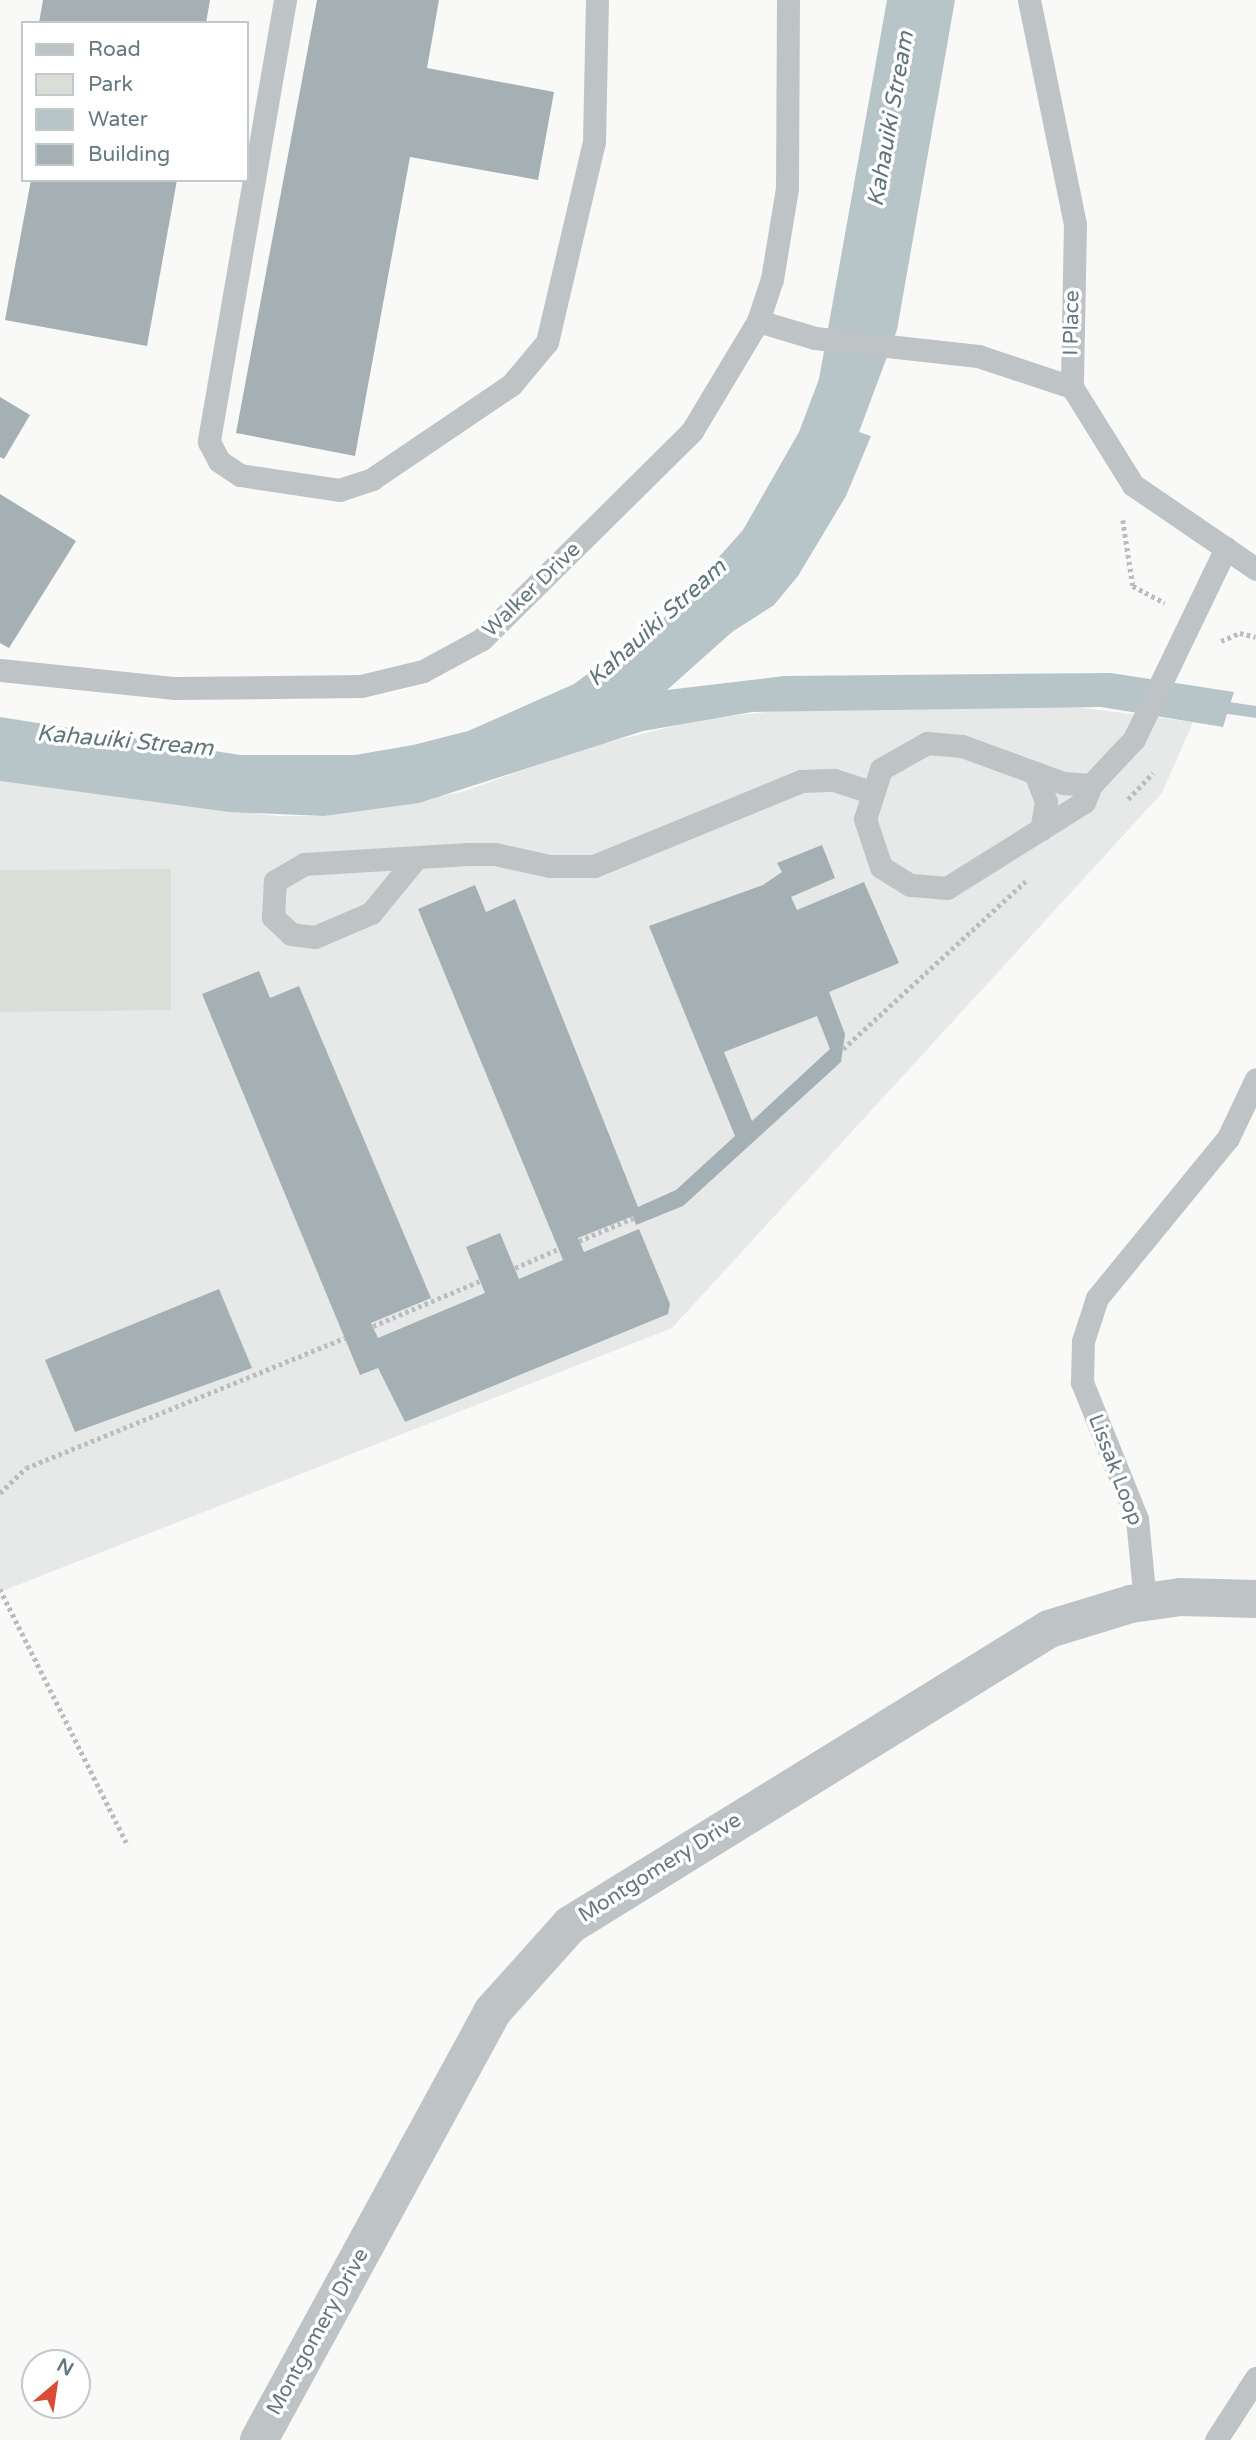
<!DOCTYPE html>
<style>
body{margin:0}
#map{position:relative;width:1256px;height:2440px;overflow:hidden;background:#f9f9f7;font-family:"Varela Round",sans-serif}
div>[style]{position:absolute}
.built>*{inset:0;background:#e7e9e8}
.green>*{inset:0;background:#daded7}
.water>*{inset:0;background:#b8c5c8}
.stream>*{height:12px;margin:-6px;padding:0 6px;transform-origin:6px;border-radius:6px;background:#b8c5c8}
.building>*{inset:0;background:#a5b0b4}
.path>*{height:4.5px;margin-top:-2.25px;transform-origin:0;background:repeating-linear-gradient(90deg,#b9bdbf 0 3.5px,transparent 0 7px)}
.lane>*{height:23px;margin:-11.5px;padding:0 11.5px;transform-origin:11.5px;border-radius:11.5px;background:#bec4c6}
.street>*{height:38px;margin:-19px;padding:0 19px;transform-origin:19px;border-radius:19px;background:#bec4c6}
span{translate:-50% -50%;white-space:nowrap;text-align:center;line-height:1.15;-webkit-text-stroke:7px #fff;paint-order:stroke}
.street-label{font-size:21px;color:#667880}
.water-label{font-size:23px;color:#61767a;font-style:italic}
.legend{position:absolute;left:21px;top:21px;width:228px;height:161px;box-sizing:border-box;background:#fff;border:2px solid #c2c9cc;margin:0;padding:9px 12px;list-style:none;font-size:21px;color:#667880}
.legend li{display:flex;align-items:center;gap:14px;height:35px}
.legend b{width:35px;border:2px solid #c2c9cc}
.north{position:absolute;left:21px;top:2349px;width:70px;height:70px;box-sizing:border-box;background:#fff;border:2px solid #c2c9cc;border-radius:50%;rotate:29deg;font-size:19px;font-weight:700;line-height:28px;text-align:center;color:#667880}
.north::after{content:'';display:block;margin:auto;width:24px;height:32px;background:#d94c38;clip-path:polygon(50% 0,100% 100%,50% 72%,0 100%)}
</style>
<div id="map">
<div class="built">
<div style="clip-path:polygon(1076px 707px,1193px 722px,1162px 793px,672px 1328px,0 1592px,0 781px,277px 816px,324px 816px,462px 792px,585px 748px,703px 719px,801px 708px)"></div>
</div>
<div class="green">
<div style="clip-path:polygon(171px 869px,171px 1010px,0 1012px,0 870px)"></div>
</div>
<div class="water">
<div style="clip-path:polygon(887px 0,955px 0,897px 330px,859px 432px,871px 436px,846px 496px,798px 576px,774px 605px,732px 632px,667px 690px,784px 676px,1111px 673px,1234px 692px,1223px 727px,1101px 707px,752px 712px,643px 731px,419px 803px,324px 816px,229px 812px,0 781px,0 717px,240px 755px,355px 755px,413px 745px,468px 731px,574px 684px,666px 616px,743px 530px,799px 432px,819px 379px)"></div>
</div>
<div class="stream">
<div style="left:1215px;top:706px;width:41px;rotate:8.3deg"></div>
</div>
<div class="building">
<div style="clip-path:polygon(43px 0,210px 0,206px 23px,39px 23px)"></div>
<div style="clip-path:polygon(317px 0,439px 0,427px 68px,554px 92px,538px 180px,410px 157px,355px 456px,236px 433px)"></div>
<div style="clip-path:polygon(31px 180px,177px 180px,147px 346px,5px 320px)"></div>
<div style="clip-path:polygon(0 397px,30px 415px,4px 459px,0 457px)"></div>
<div style="clip-path:polygon(0 494px,76px 541px,9px 648px,0 643px)"></div>
<div style="clip-path:polygon(evenodd,822px 845px,835px 878px,791px 897px,797px 910px,864px 882px,899px 963px,829px 992px,845px 1034px,841px 1062px,683px 1206px,636px 1225px,633px 1216px,578px 1238px,584px 1252px,639px 1229px,670px 1304px,668px 1314px,405px 1422px,378px 1368px,360px 1375px,202px 994px,259px 971px,270px 998px,299px 986px,431px 1298px,371px 1323px,378px 1338px,485px 1293px,466px 1247px,500px 1233px,519px 1279px,563px 1260px,418px 909px,475px 885px,486px 912px,515px 899px,638px 1207px,676px 1190px,735px 1136px,649px 926px,763px 885px,782px 872px,777px 863px,822px 845px,817px 1016px,830px 1049px,752px 1121px,724px 1052px,817px 1016px)"></div>
<div style="clip-path:polygon(219px 1289px,252px 1368px,75px 1432px,45px 1360px)"></div>
</div>
<div class="path">
<div style="left:1123px;top:520px;width:67px;rotate:81.4deg"></div>
<div style="left:1133px;top:586px;width:36px;rotate:28deg"></div>
<div style="left:1221px;top:641px;width:21px;rotate:-23deg"></div>
<div style="left:1240px;top:633px;width:16px;rotate:14deg"></div>
<div style="left:1128px;top:799px;width:36px;rotate:-46deg"></div>
<div style="left:843px;top:1049px;width:248px;rotate:-42.6deg"></div>
<div style="left:579px;top:1241px;width:59px;rotate:-23.1deg"></div>
<div style="left:515px;top:1268px;width:47px;rotate:-23.8deg"></div>
<div style="left:373px;top:1326px;width:116px;rotate:-22.8deg"></div>
<div style="left:0;top:1493px;width:36px;rotate:-44deg"></div>
<div style="left:26px;top:1468px;width:344px;rotate:-22.2deg"></div>
<div style="left:0;top:1589px;width:287px;rotate:63.5deg"></div>
</div>
<div class="lane">
<div style="left:285px;top:0;width:448px;rotate:99.8deg"></div>
<div style="left:209px;top:442px;width:21px;rotate:62deg"></div>
<div style="left:219px;top:461px;width:25px;rotate:34deg"></div>
<div style="left:240px;top:475px;width:100px;rotate:8.6deg"></div>
<div style="left:339px;top:490px;width:35px;rotate:-18deg"></div>
<div style="left:372px;top:479px;width:168px;rotate:-34.1deg"></div>
<div style="left:511px;top:385px;width:56px;rotate:-50.1deg"></div>
<div style="left:547px;top:342px;width:205px;rotate:-76.8deg"></div>
<div style="left:594px;top:142px;width:142px;rotate:-88.8deg"></div>
<div style="left:1029px;top:0;width:229px;rotate:78.4deg"></div>
<div style="left:1075px;top:224px;width:163px;rotate:91.1deg"></div>
<div style="left:1072px;top:387px;width:115px;rotate:58.1deg"></div>
<div style="left:1133px;top:485px;width:149px;rotate:34.3deg"></div>
<div style="left:758px;top:321px;width:59px;rotate:16.6deg"></div>
<div style="left:815px;top:338px;width:164px;rotate:6.3deg"></div>
<div style="left:978px;top:356px;width:99px;rotate:18.3deg"></div>
<div style="left:0;top:670px;width:176px;rotate:5.9deg"></div>
<div style="left:175px;top:688px;width:186px;rotate:-0.6deg"></div>
<div style="left:361px;top:686px;width:64px;rotate:-13.6deg"></div>
<div style="left:423px;top:671px;width:67px;rotate:-28.5deg"></div>
<div style="left:482px;top:639px;width:296px;rotate:-44.7deg"></div>
<div style="left:692px;top:431px;width:128px;rotate:-59deg"></div>
<div style="left:758px;top:321px;width:44px;rotate:-71.6deg"></div>
<div style="left:772px;top:279px;width:92px;rotate:-80.6deg"></div>
<div style="left:787px;top:188px;width:188px;rotate:-89.7deg"></div>
<div style="left:1035px;top:773px;width:31px;rotate:69deg"></div>
<div style="left:1046px;top:802px;width:28px;rotate:100deg"></div>
<div style="left:1091px;top:785px;width:18px;rotate:112deg"></div>
<div style="left:1084px;top:802px;width:162px;rotate:147.9deg"></div>
<div style="left:947px;top:888px;width:37px;rotate:-175deg"></div>
<div style="left:910px;top:885px;width:34px;rotate:-148deg"></div>
<div style="left:881px;top:867px;width:51px;rotate:-108.4deg"></div>
<div style="left:865px;top:819px;width:52px;rotate:-72.3deg"></div>
<div style="left:881px;top:769px;width:53px;rotate:-29.5deg"></div>
<div style="left:927px;top:743px;width:35px;rotate:5deg"></div>
<div style="left:962px;top:746px;width:108px;rotate:20.1deg"></div>
<div style="left:1063px;top:783px;width:28px;rotate:4deg"></div>
<div style="left:1091px;top:785px;width:63px;rotate:-46.9deg"></div>
<div style="left:1134px;top:739px;width:212px;rotate:-64.3deg"></div>
<div style="left:416px;top:858px;width:71px;rotate:129.3deg"></div>
<div style="left:371px;top:913px;width:61px;rotate:156.8deg"></div>
<div style="left:315px;top:937px;width:24px;rotate:-173deg"></div>
<div style="left:291px;top:934px;width:25px;rotate:-137deg"></div>
<div style="left:273px;top:917px;width:36px;rotate:-87deg"></div>
<div style="left:275px;top:881px;width:34px;rotate:-30deg"></div>
<div style="left:304px;top:864px;width:164px;rotate:-3.5deg"></div>
<div style="left:468px;top:854px;width:27px"></div>
<div style="left:495px;top:854px;width:56px;rotate:12.3deg"></div>
<div style="left:550px;top:866px;width:44px"></div>
<div style="left:594px;top:866px;width:224px;rotate:-22.3deg"></div>
<div style="left:801px;top:781px;width:33px;rotate:-2deg"></div>
<div style="left:834px;top:780px;width:38px;rotate:18deg"></div>
<div style="left:1145px;top:1602px;width:83px;rotate:-95.5deg"></div>
<div style="left:1137px;top:1519px;width:148px;rotate:-111.9deg"></div>
<div style="left:1082px;top:1382px;width:41px;rotate:-88.6deg"></div>
<div style="left:1083px;top:1341px;width:45px;rotate:-72deg"></div>
<div style="left:1097px;top:1298px;width:207px;rotate:-50.7deg"></div>
<div style="left:1228px;top:1138px;width:65px;rotate:-64.6deg"></div>
<div style="left:1216px;top:2440px;width:74px;rotate:-57.2deg"></div>
</div>
<div class="street">
<div style="left:259px;top:2440px;width:487px;rotate:-61.4deg"></div>
<div style="left:492px;top:2012px;width:117px;rotate:-48.1deg"></div>
<div style="left:570px;top:1925px;width:563px;rotate:-31.71deg"></div>
<div style="left:1049px;top:1629px;width:86px;rotate:-17deg"></div>
<div style="left:1131px;top:1604px;width:50px;rotate:-8deg"></div>
<div style="left:1181px;top:1597px;width:75px;rotate:1.5deg"></div>
</div>
<div class="street-label">
<span style="left:1072px;top:323px;rotate:-89deg">I Place</span>
<span style="left:532px;top:590px;rotate:-44deg">Walker Drive</span>
<span style="left:1115px;top:1470px;rotate:69deg">Lissak Loop</span>
<span style="left:660px;top:1868px;rotate:-32deg">Montgomery Drive</span>
<span style="left:318px;top:2332px;rotate:-61deg">Montgomery Drive</span>
</div>
<div class="water-label">
<span style="left:891px;top:119px;rotate:-80deg">Kahauiki Stream</span>
<span style="left:657px;top:623px;rotate:-42deg">Kahauiki Stream</span>
<span style="left:125px;top:741px;rotate:5deg">Kahauiki Stream</span>
</div>
<ul class="legend">
<li><b style="height:9px;background:#bec4c6"></b>Road</li>
<li><b style="height:19px;background:#daded7"></b>Park</li>
<li><b style="height:19px;background:#b8c5c8"></b>Water</li>
<li><b style="height:19px;background:#a5b0b4"></b>Building</li>
</ul>
<div class="north">N</div>
</div>
